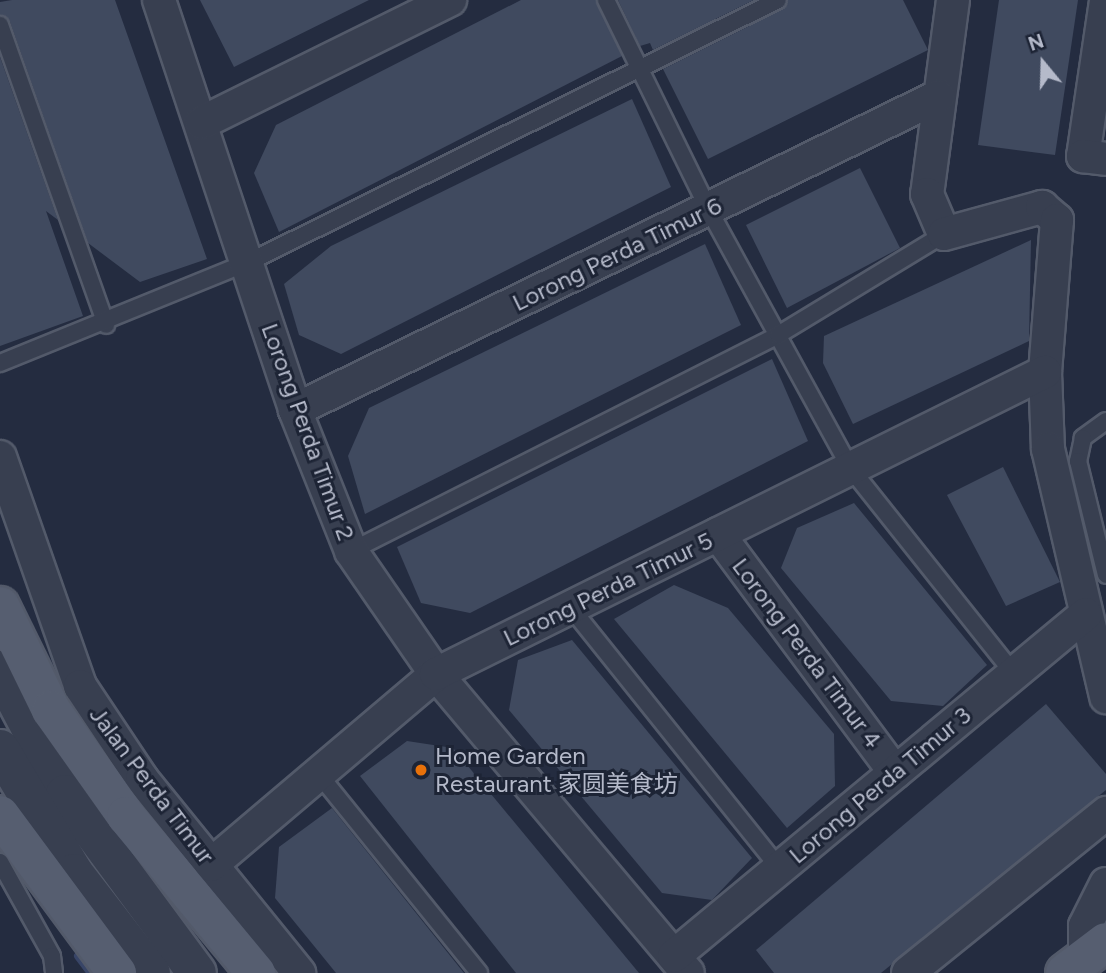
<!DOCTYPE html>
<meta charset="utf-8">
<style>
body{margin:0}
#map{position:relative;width:1106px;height:973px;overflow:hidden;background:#242c40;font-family:Figtree,"Noto Sans SC",sans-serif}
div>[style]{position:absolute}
.stream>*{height:8px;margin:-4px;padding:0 4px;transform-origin:4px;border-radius:4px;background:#384567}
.building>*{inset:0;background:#404a5f}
.roads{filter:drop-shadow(2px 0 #535a6a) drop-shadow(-2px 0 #535a6a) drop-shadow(0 2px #535a6a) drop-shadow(0 -2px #535a6a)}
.service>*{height:16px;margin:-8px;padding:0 8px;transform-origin:8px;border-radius:8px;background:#383f50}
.minor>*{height:32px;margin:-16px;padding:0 16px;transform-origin:16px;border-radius:16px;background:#383f50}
.tertiary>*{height:38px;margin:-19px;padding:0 19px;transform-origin:19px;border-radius:19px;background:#383f50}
.primary>*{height:38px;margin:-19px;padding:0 19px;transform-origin:19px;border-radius:19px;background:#565e70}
.dots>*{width:19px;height:19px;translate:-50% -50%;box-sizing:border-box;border:4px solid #1d2435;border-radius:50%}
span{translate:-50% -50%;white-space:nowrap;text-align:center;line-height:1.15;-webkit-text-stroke:6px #1d2435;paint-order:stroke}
.street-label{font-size:24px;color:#b5baca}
.poi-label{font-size:24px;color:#b5baca}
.left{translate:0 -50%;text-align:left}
.north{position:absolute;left:1008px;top:28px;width:70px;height:70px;-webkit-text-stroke:5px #1d2435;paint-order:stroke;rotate:341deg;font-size:19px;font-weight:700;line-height:28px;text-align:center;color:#b5baca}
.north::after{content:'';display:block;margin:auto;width:24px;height:32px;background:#b5baca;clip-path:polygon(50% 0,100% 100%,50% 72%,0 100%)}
</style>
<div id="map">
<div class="stream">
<div style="left:78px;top:956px;width:21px;rotate:53deg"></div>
</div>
<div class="building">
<div style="clip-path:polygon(115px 0,207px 259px,140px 282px,88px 243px,10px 22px,0 15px,0 2px,12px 0)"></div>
<div style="clip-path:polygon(200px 0,369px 0,234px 67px)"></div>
<div style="clip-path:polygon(521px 0,596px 0,622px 56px,279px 232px,254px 173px,276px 125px)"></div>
<div style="clip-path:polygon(618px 0,754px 0,653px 50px,650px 43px,640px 46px)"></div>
<div style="clip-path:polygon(788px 0,903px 0,928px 50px,708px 159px,663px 69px,783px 9px)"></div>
<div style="clip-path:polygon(999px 0,1078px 0,1055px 155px,978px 145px)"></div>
<div style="clip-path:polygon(0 57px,58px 220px,46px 211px,83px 316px,0 346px)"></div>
<div style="clip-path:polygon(632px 99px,671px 187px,341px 354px,299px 335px,284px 284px,331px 246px)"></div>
<div style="clip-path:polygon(860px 168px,900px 248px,787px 308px,746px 225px)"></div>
<div style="clip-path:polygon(1031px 240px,1029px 341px,853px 424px,823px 363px,824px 336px)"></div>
<div style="clip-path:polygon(705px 244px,741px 325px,365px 514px,348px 456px,369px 408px)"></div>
<div style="clip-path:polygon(772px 359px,808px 441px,470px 613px,421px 603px,397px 547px)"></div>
<div style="clip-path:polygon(1003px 467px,1060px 582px,1006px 606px,947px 495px)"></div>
<div style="clip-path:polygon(854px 503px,987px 665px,943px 706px,891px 701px,781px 568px,797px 528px)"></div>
<div style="clip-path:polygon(674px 585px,728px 608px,834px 734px,835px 786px,787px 828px,614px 619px)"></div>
<div style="clip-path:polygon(572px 640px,752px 858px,712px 900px,662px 893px,509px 710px,518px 660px)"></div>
<div style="clip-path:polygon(1046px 704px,1106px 774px,1106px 790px,881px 973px,774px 973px,756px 950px)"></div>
<div style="clip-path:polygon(407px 741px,453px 748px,639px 973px,516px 973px,360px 776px)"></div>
<div style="clip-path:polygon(332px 808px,464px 973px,336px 973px,275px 898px,279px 847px)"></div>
</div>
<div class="roads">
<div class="service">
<div style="left:606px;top:0;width:234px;rotate:63.9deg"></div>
<div style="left:709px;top:210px;width:295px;rotate:61.3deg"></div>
<div style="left:851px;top:469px;width:262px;rotate:51.5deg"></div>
<div style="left:0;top:25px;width:318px;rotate:70.5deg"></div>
<div style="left:0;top:363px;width:269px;rotate:-22.1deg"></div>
<div style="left:249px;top:262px;width:590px;rotate:-26.35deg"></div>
<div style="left:1106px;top:421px;width:29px;rotate:144deg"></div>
<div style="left:1083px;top:438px;width:24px;rotate:102deg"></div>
<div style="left:1078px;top:461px;width:117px;rotate:76.2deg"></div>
<div style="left:351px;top:551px;width:479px;rotate:-26.8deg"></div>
<div style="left:778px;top:335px;width:194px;rotate:-31.3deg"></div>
<div style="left:571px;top:608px;width:334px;rotate:51.3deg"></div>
<div style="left:317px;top:772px;width:258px;rotate:51.1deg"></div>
<div style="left:0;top:862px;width:107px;rotate:61deg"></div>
<div style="left:52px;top:956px;width:17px;rotate:83deg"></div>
</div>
<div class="minor">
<div style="left:159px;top:0;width:432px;rotate:71.6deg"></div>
<div style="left:295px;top:410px;width:152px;rotate:68.3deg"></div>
<div style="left:351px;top:551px;width:150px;rotate:55.4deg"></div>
<div style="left:436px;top:674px;width:391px;rotate:49.9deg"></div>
<div style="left:953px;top:0;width:196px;rotate:97.6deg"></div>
<div style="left:927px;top:194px;width:43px;rotate:67deg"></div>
<div style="left:944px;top:234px;width:102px;rotate:-15.4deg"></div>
<div style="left:1042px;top:207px;width:20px;rotate:41deg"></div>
<div style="left:1057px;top:220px;width:152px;rotate:94.5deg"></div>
<div style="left:1045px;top:372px;width:77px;rotate:87.8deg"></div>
<div style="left:1048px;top:449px;width:255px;rotate:76.8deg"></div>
<div style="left:1106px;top:1px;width:157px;rotate:98.4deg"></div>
<div style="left:1083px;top:156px;width:23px;rotate:7deg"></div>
<div style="left:201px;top:123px;width:278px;rotate:-26.3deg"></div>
<div style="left:295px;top:410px;width:716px;rotate:-25.99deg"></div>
<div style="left:0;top:457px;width:243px;rotate:70.7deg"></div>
<div style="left:80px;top:686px;width:112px;rotate:56.3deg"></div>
<div style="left:142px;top:779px;width:250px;rotate:51deg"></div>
<div style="left:718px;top:534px;width:297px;rotate:53.4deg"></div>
<div style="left:211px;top:865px;width:295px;rotate:-40.3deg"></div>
<div style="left:436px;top:674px;width:680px;rotate:-26.38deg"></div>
<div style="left:674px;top:956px;width:535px;rotate:-39.7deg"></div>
<div style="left:1085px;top:958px;width:32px;rotate:-90deg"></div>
<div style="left:1085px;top:926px;width:47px;rotate:-63.4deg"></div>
<div style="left:908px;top:973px;width:255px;rotate:-38.9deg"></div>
</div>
<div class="tertiary">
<div style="left:0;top:670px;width:140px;rotate:62.3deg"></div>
<div style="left:65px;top:794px;width:222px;rotate:53.6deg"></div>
<div style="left:0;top:749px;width:144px;rotate:59.2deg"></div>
<div style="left:74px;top:873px;width:126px;rotate:52.4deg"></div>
</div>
<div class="primary">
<div style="left:0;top:606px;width:116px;rotate:63.9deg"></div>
<div style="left:51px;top:710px;width:130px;rotate:54.7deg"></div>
<div style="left:126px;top:816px;width:204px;rotate:50.4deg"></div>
<div style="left:0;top:815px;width:197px;rotate:53.5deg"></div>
<div style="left:1065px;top:973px;width:51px;rotate:-37.1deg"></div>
</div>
</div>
<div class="dots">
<div style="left:421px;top:770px;background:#e8710a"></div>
</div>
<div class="street-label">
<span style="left:617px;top:254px;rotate:-26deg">Lorong Perda Timur 6</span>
<span style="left:308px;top:432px;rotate:70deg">Lorong Perda Timur 2</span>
<span style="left:608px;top:589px;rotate:-26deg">Lorong Perda Timur 5</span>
<span style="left:807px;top:653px;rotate:53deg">Lorong Perda Timur 4</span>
<span style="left:152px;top:785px;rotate:53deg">Jalan Perda Timur</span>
<span style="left:880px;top:785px;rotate:-40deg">Lorong Perda Timur 3</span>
</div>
<div class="poi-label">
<span class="left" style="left:435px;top:770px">Home Garden<br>Restaurant 家圆美食坊</span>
</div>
<div class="north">N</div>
</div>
